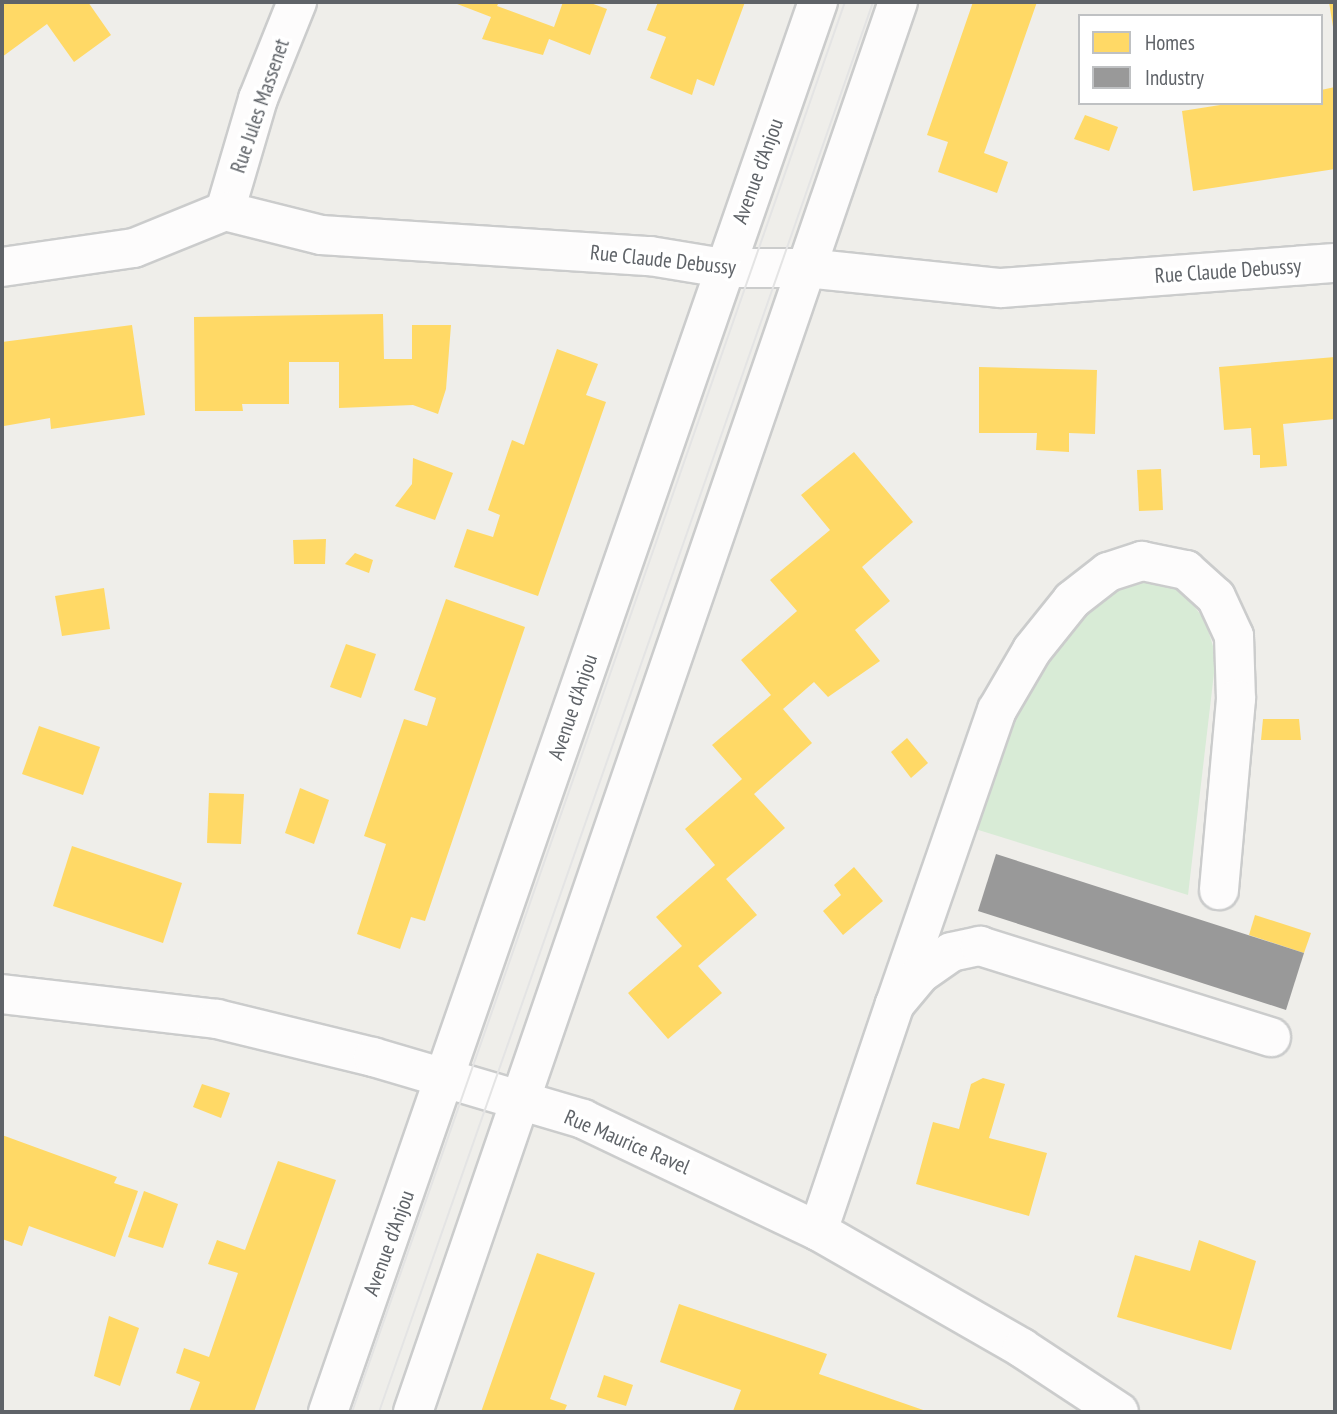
<!DOCTYPE html>
<style>
body{margin:0}
#map{position:relative;width:1337px;height:1414px;overflow:hidden;background:#efeeea;font-family:"PT Sans Narrow",sans-serif}
div>[style]{position:absolute}
.green>*{inset:0;background:#d8ebd6}
.homes>*{inset:0;background:#ffd966}
.industry>*{inset:0;background:#999}
.roads{filter:drop-shadow(2px 0 #cbcccc) drop-shadow(-2px 0 #cbcccc) drop-shadow(0 2px #cbcccc) drop-shadow(0 -2px #cbcccc)}
.minor>*{height:38px;margin:-19px;padding:0 19px;transform-origin:19px;border-radius:19px;background:#fdfcfc}
.tram>*{height:2px;margin:-1px;padding:0 1px;transform-origin:1px;border-radius:1px;background:#e4e4e4}
span{translate:-50% -50%;white-space:nowrap;text-align:center;line-height:1.15;-webkit-text-stroke:7px #fff;paint-order:stroke}
.street-label{font-size:21px;color:#5f6368}
.frame{position:absolute;inset:0;border:4px solid #5f6368;pointer-events:none}
.legend{position:absolute;left:1078px;top:14px;width:245px;height:91px;box-sizing:border-box;background:#fff;border:2px solid #bfc1c3;margin:0;padding:9px 12px;list-style:none;font-size:21px;color:#5f6368}
.legend li{display:flex;align-items:center;gap:14px;height:35px}
.legend b{width:35px;border:2px solid #bfc1c3}
</style>
<div id="map">
<div class="green">
<div style="clip-path:polygon(1142px 581px,1181px 590px,1205px 620px,1216px 656px,1188px 895px,972px 828px,1015px 707px,1085px 608px,1116px 585px)"></div>
</div>
<div class="homes">
<div style="clip-path:polygon(2px 2px,88px 2px,111px 35px,74px 62px,47px 24px,2px 57px)"></div>
<div style="clip-path:polygon(452px 2px,499px 2px,497px 6px,554px 27px,563px 2px,588px 2px,607px 9px,590px 55px,549px 39px,543px 55px,482px 39px,491px 17px)"></div>
<div style="clip-path:polygon(658px 2px,745px 2px,714px 86px,697px 79px,692px 95px,650px 78px,666px 37px,647px 30px)"></div>
<div style="clip-path:polygon(973px 2px,1037px 2px,984px 153px,1008px 162px,997px 193px,938px 172px,948px 142px,927px 135px)"></div>
<div style="clip-path:polygon(1329px 2px,1335px 2px,1335px 33px,1334px 33px)"></div>
<div style="clip-path:polygon(1335px 87px,1335px 169px,1193px 191px,1182px 111px,1233px 103px,1321px 103px,1321px 90px)"></div>
<div style="clip-path:polygon(1085px 115px,1118px 127px,1109px 151px,1074px 139px)"></div>
<div style="clip-path:polygon(383px 314px,384px 359px,412px 359px,412px 325px,451px 325px,446px 389px,438px 414px,413px 405px,339px 408px,339px 362px,289px 362px,289px 404px,242px 404px,243px 411px,195px 411px,194px 317px)"></div>
<div style="clip-path:polygon(132px 325px,145px 415px,51px 429px,50px 418px,4px 426px,2px 437px,2px 342px)"></div>
<div style="clip-path:polygon(557px 349px,598px 364px,586px 395px,606px 402px,538px 596px,454px 567px,467px 529px,493px 537px,500px 515px,488px 510px,512px 440px,524px 445px)"></div>
<div style="clip-path:polygon(1335px 357px,1335px 419px,1283px 424px,1287px 466px,1260px 468px,1260px 455px,1253px 455px,1251px 428px,1224px 430px,1219px 367px)"></div>
<div style="clip-path:polygon(979px 367px,1097px 370px,1095px 434px,1069px 433px,1069px 452px,1036px 450px,1037px 433px,979px 433px)"></div>
<div style="clip-path:polygon(854px 452px,913px 522px,862px 567px,890px 601px,855px 630px,880px 661px,828px 697px,814px 682px,783px 709px,812px 743px,754px 794px,785px 828px,726px 879px,757px 915px,698px 966px,722px 993px,668px 1039px,628px 993px,682px 946px,656px 917px,715px 865px,685px 829px,742px 779px,712px 745px,771px 695px,741px 660px,797px 611px,770px 580px,830px 530px,801px 495px)"></div>
<div style="clip-path:polygon(413px 458px,453px 473px,435px 520px,395px 506px,412px 484px)"></div>
<div style="clip-path:polygon(1161px 469px,1163px 510px,1139px 511px,1137px 470px)"></div>
<div style="clip-path:polygon(326px 539px,325px 564px,294px 564px,293px 540px)"></div>
<div style="clip-path:polygon(355px 553px,373px 560px,369px 573px,345px 564px)"></div>
<div style="clip-path:polygon(104px 588px,110px 629px,62px 636px,55px 596px)"></div>
<div style="clip-path:polygon(446px 599px,525px 627px,425px 921px,411px 917px,400px 949px,357px 934px,386px 844px,364px 836px,404px 719px,427px 726px,436px 698px,414px 690px)"></div>
<div style="clip-path:polygon(346px 644px,376px 654px,361px 698px,330px 687px)"></div>
<div style="clip-path:polygon(1263px 719px,1299px 719px,1301px 740px,1261px 740px)"></div>
<div style="clip-path:polygon(39px 726px,100px 747px,83px 795px,22px 774px)"></div>
<div style="clip-path:polygon(907px 738px,928px 763px,911px 778px,891px 752px)"></div>
<div style="clip-path:polygon(300px 788px,329px 800px,314px 844px,285px 833px)"></div>
<div style="clip-path:polygon(209px 793px,244px 794px,241px 844px,207px 843px)"></div>
<div style="clip-path:polygon(72px 846px,182px 883px,163px 943px,53px 906px)"></div>
<div style="clip-path:polygon(854px 867px,883px 901px,843px 935px,823px 911px,841px 895px,834px 885px)"></div>
<div style="clip-path:polygon(1255px 915px,1311px 933px,1304px 953px,1249px 935px)"></div>
<div style="clip-path:polygon(983px 1078px,1005px 1084px,989px 1138px,1047px 1153px,1029px 1216px,916px 1184px,933px 1122px,959px 1129px,971px 1084px)"></div>
<div style="clip-path:polygon(202px 1084px,230px 1093px,221px 1118px,193px 1107px)"></div>
<div style="clip-path:polygon(2px 1135px,117px 1177px,114px 1183px,138px 1191px,115px 1257px,29px 1226px,22px 1246px,2px 1239px)"></div>
<div style="clip-path:polygon(278px 1161px,336px 1180px,254px 1412px,189px 1412px,200px 1382px,176px 1373px,184px 1348px,209px 1357px,238px 1273px,208px 1264px,217px 1240px,245px 1250px)"></div>
<div style="clip-path:polygon(144px 1191px,178px 1204px,163px 1248px,128px 1237px)"></div>
<div style="clip-path:polygon(1199px 1240px,1256px 1261px,1231px 1350px,1117px 1317px,1135px 1255px,1190px 1271px)"></div>
<div style="clip-path:polygon(537px 1253px,595px 1273px,550px 1399px,567px 1405px,564px 1412px,481px 1412px)"></div>
<div style="clip-path:polygon(679px 1304px,827px 1354px,819px 1374px,929px 1412px,733px 1411px,741px 1390px,660px 1362px)"></div>
<div style="clip-path:polygon(109px 1316px,139px 1328px,120px 1386px,94px 1376px)"></div>
<div style="clip-path:polygon(604px 1375px,633px 1385px,626px 1406px,597px 1397px)"></div>
</div>
<div class="industry">
<div style="clip-path:polygon(996px 854px,1304px 953px,1286px 1010px,978px 911px)"></div>
</div>
<div class="roads">
<div class="minor">
<div style="left:225px;top:211px;width:117px;rotate:-73.6deg"></div>
<div style="left:258px;top:99px;width:105px;rotate:-68.1deg"></div>
<div style="left:2px;top:267px;width:133px;rotate:-8.2deg"></div>
<div style="left:134px;top:248px;width:98px;rotate:-22.1deg"></div>
<div style="left:225px;top:211px;width:99px;rotate:14deg"></div>
<div style="left:321px;top:235px;width:330px;rotate:3.7deg"></div>
<div style="left:650px;top:256px;width:74px;rotate:9.3deg"></div>
<div style="left:723px;top:268px;width:83px"></div>
<div style="left:806px;top:268px;width:196px;rotate:5.9deg"></div>
<div style="left:1001px;top:288px;width:335px;rotate:-4.3deg"></div>
<div style="left:2px;top:994px;width:216px;rotate:6.6deg"></div>
<div style="left:217px;top:1019px;width:161px;rotate:13.7deg"></div>
<div style="left:373px;top:1057px;width:219px;rotate:16.4deg"></div>
<div style="left:583px;top:1119px;width:260px;rotate:25.5deg"></div>
<div style="left:818px;top:1231px;width:235px;rotate:29.8deg"></div>
<div style="left:1022px;top:1348px;width:116px;rotate:33.4deg"></div>
<div style="left:895px;top:1004px;width:311px;rotate:-70.9deg"></div>
<div style="left:997px;top:710px;width:69px;rotate:-59.7deg"></div>
<div style="left:1032px;top:650px;width:64px;rotate:-51.3deg"></div>
<div style="left:1072px;top:600px;width:46px;rotate:-37.9deg"></div>
<div style="left:1108px;top:572px;width:36px;rotate:-18deg"></div>
<div style="left:1142px;top:561px;width:45px;rotate:11.6deg"></div>
<div style="left:1186px;top:570px;width:40px;rotate:42deg"></div>
<div style="left:1216px;top:597px;width:43px;rotate:65.2deg"></div>
<div style="left:1234px;top:636px;width:63px;rotate:88.2deg"></div>
<div style="left:1236px;top:699px;width:192px;rotate:95.1deg"></div>
<div style="left:818px;top:1231px;width:240px;rotate:-71.3deg"></div>
<div style="left:895px;top:1004px;width:39px;rotate:-50deg"></div>
<div style="left:920px;top:974px;width:38px;rotate:-35deg"></div>
<div style="left:951px;top:952px;width:30px;rotate:-12deg"></div>
<div style="left:980px;top:946px;width:305px;rotate:17.4deg"></div>
<div style="left:328px;top:1412px;width:1493px;rotate:-70.84deg"></div>
<div style="left:413px;top:1412px;width:1491px;rotate:-71.02deg"></div>
</div>
</div>
<div class="tram">
<div style="left:352px;top:1412px;width:1494px;rotate:-70.73deg"></div>
<div style="left:379px;top:1412px;width:1494px;rotate:-70.69deg"></div>
</div>
<div class="street-label">
<span style="left:260px;top:106px;rotate:-71deg">Rue Jules Massenet</span>
<span style="left:758px;top:171px;rotate:-70deg">Avenue d'Anjou</span>
<span style="left:663px;top:260px;rotate:6deg">Rue Claude Debussy</span>
<span style="left:1228px;top:271px;rotate:-4deg">Rue Claude Debussy</span>
<span style="left:573px;top:707px;rotate:-71deg">Avenue d'Anjou</span>
<span style="left:627px;top:1142px;rotate:23deg">Rue Maurice Ravel</span>
<span style="left:389px;top:1243px;rotate:-70deg">Avenue d'Anjou</span>
</div>
<div class="frame"></div>
<ul class="legend">
<li><b style="height:19px;background:#ffd966"></b>Homes</li>
<li><b style="height:19px;background:#999"></b>Industry</li>
</ul>
</div>
